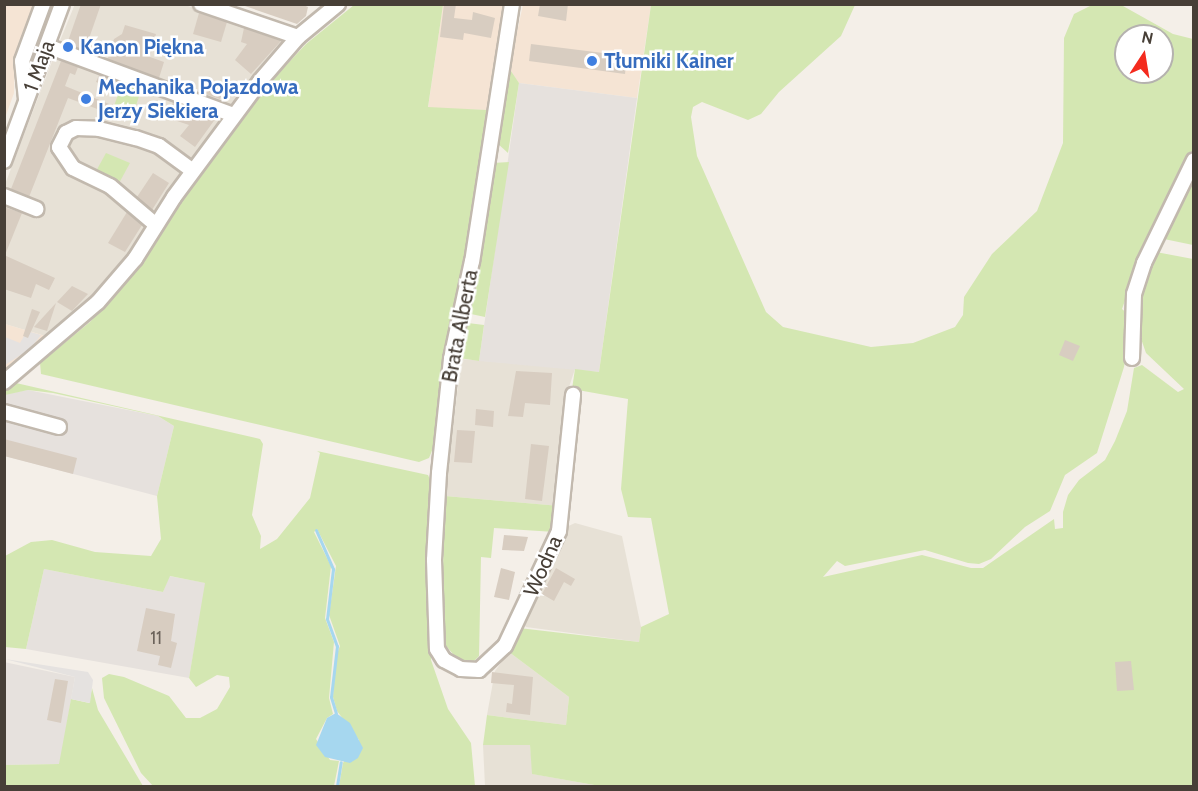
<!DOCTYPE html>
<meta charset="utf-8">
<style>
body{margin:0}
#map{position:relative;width:1198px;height:791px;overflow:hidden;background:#f4efe8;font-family:Cabin,sans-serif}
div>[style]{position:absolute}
.residential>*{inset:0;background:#e7e1d6}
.commercial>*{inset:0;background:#f5e4d4}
.industrial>*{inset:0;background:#e6e1dd}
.green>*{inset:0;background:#d4e7b2}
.parking>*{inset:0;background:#e5e2e0}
.water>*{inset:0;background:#a6d7ef}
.stream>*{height:3px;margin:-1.5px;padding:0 1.5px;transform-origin:1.5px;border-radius:1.5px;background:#a6d7ef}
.building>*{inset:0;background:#d8cdc1}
.roads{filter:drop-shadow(2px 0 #c2b9ae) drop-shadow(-2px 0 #c2b9ae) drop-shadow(0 2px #c2b9ae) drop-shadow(0 -2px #c2b9ae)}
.minor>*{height:14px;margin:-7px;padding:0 7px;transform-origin:7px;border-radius:7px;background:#fff}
.dots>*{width:16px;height:16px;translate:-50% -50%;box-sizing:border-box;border:3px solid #fff;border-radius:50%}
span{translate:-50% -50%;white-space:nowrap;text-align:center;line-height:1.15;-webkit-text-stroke:5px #fff;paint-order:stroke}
.number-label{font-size:18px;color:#6b625a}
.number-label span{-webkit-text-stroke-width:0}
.shop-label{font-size:21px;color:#366cbe;font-weight:700}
.left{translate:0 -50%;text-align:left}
.street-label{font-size:21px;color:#473f37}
.frame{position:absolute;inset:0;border:6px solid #473f37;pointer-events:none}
.north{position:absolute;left:1114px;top:24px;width:60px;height:60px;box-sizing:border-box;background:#fff;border:2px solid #b5b2af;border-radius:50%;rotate:12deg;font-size:16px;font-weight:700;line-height:24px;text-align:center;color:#473f37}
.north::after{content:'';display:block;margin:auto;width:21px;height:27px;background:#f42b1e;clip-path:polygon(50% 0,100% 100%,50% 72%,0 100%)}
</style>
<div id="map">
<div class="residential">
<div style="clip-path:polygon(75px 4px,185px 5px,286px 38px,287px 42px,229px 109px,57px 48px)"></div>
<div style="clip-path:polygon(56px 51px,224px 117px,168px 194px,134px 249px,52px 338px,5px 324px,4px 187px)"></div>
<div style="clip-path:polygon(461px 359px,575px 369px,568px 390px,560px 506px,445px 496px)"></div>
<div style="clip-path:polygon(575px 523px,622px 536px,641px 627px,639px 642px,526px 627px,521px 621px,562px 529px)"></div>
<div style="clip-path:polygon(509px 652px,569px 697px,566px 725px,487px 715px,495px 671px)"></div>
<div style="clip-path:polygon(483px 745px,530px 745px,533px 774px,600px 786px,485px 786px)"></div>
</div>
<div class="commercial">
<div style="clip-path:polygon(5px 5px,37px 5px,15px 54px,14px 93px,5px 118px)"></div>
<div style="clip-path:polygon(443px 5px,503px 5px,487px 110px,428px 108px)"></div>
<div style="clip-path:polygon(523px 5px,651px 5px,637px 98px,519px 83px,509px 68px)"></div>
<div style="clip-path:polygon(5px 324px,52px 338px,5px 376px)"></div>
</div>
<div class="industrial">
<div style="clip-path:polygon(519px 83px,637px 98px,599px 372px,479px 361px)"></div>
<div style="clip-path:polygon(28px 390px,158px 416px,174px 426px,157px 496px,5px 456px,5px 394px)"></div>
<div style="clip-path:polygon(44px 569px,163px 592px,169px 576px,206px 583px,189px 678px,26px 649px)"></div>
<div style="clip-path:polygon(4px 662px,75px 677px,60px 764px,5px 765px)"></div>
</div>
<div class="green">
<div style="clip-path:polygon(354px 5px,443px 5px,428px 107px,487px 110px,436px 441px,429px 458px,419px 462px,41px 374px,40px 363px,90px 322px,143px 262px,179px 202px,276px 76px,306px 44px)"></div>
<div style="clip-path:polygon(evenodd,651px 5px,855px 5px,841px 36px,779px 92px,761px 114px,748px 120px,702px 102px,693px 107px,691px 117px,697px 156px,766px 312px,783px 327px,871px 347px,913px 343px,955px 327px,963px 315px,964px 297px,992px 254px,1037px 211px,1063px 143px,1064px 38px,1074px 14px,1092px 5px,1123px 6px,1173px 34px,1193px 39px,1193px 149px,1138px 264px,1122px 309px,1130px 316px,1130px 327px,1124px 367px,1097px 453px,1065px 475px,1050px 511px,1025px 527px,991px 559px,979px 564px,968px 563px,925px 550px,845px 566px,837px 561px,823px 577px,922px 555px,971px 568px,983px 568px,1054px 519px,1055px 529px,1063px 528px,1063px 512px,1068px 495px,1079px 480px,1105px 460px,1115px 441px,1127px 411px,1134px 368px,1142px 365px,1178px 392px,1184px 389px,1146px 353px,1139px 333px,1139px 303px,1156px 252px,1193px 259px,1193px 786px,600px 786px,532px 774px,530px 745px,483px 745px,487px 715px,566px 725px,569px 697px,509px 652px,519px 628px,639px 642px,641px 627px,669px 614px,651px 518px,628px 517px,621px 489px,628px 399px,572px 389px,575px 369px,599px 372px,651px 5px,1126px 36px,1162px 36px,1162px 72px,1126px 72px,1126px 36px)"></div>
<div style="clip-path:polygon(509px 68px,519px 83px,508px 153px,497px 143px)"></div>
<div style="clip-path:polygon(122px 83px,141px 90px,131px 121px,116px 116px,119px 108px,114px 106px)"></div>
<div style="clip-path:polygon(106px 153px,130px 163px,118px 185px,95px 173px)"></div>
<div style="clip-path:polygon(509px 162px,485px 317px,471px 314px,467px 305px,493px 163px)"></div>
<div style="clip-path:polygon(1193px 177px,1193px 245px,1164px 239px)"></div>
<div style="clip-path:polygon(468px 323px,484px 325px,479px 361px,459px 358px)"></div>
<div style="clip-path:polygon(16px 383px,260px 439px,263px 444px,252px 515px,261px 536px,260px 549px,277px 539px,310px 498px,320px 453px,317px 451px,428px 475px,433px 486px,431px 660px,448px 709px,471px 743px,475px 786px,339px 786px,343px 763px,359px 740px,337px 711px,333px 697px,335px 659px,340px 646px,329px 615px,336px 566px,317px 529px,314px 532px,331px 566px,325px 618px,334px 642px,329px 698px,333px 714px,327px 718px,316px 739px,330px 760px,339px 761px,334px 786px,153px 786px,141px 773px,104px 698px,102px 678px,109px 674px,124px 677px,169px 696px,186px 718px,200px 718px,217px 709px,230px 687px,229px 677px,217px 675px,196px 687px,189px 678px,205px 583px,170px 576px,163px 592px,44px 569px,26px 649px,5px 647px,5px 556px,31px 542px,52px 540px,95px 552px,151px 556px,161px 539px,157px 496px,174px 426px,158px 416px,53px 393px,28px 390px,5px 395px,5px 387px)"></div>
<div style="clip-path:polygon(445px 496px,560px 506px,555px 532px,494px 528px,491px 558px,481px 557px,479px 656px,474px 661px,458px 660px,441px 640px)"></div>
<div style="clip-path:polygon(92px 688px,98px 710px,143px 786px,5px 786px,4px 765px,59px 764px,71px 699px,89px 703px)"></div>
</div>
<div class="parking">
<div style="clip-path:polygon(27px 331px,41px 335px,30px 349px,5px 365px,5px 337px,20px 343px)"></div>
<div style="clip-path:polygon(5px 659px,88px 672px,93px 680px,90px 703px,71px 699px,75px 677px)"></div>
</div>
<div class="water">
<div style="clip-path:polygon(336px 713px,350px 723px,363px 748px,358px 758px,350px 763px,325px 757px,316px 745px,327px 718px)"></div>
</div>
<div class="stream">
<div style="left:316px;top:530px;width:43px;rotate:66.4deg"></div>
<div style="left:333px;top:569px;width:50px;rotate:96.8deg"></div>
<div style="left:327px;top:619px;width:29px;rotate:70deg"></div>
<div style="left:337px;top:646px;width:51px;rotate:96.7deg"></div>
<div style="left:331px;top:697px;width:17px;rotate:73deg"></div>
<div style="left:337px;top:786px;width:24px;rotate:-81deg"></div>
</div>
<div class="building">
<div style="clip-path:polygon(81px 4px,101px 4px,85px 50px,67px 44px)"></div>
<div style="clip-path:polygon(239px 4px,301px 4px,308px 7px,306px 16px,297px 24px)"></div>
<div style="clip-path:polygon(444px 4px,456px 4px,454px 18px,472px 20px,473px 12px,495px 18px,491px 38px,464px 33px,463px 40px,440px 37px)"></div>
<div style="clip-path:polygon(540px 4px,568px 4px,566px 21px,538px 16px)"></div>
<div style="clip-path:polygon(199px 13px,227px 22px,221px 42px,193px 34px)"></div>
<div style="clip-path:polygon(125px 25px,156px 34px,150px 57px,164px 62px,159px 78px,104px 58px,108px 58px,114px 39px,122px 34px)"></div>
<div style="clip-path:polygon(244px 28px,281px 41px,251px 74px,235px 60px,247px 44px,241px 42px)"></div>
<div style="clip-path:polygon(531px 44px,627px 56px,625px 74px,529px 61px)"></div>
<div style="clip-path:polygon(61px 61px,78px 67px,75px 75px,70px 73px,65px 86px,119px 108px,116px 116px,68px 98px,29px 197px,11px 189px)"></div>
<div style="clip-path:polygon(99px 75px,122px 83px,119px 90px,96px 82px)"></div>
<div style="clip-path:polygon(202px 82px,223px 89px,220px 99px,199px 92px)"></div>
<div style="clip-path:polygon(173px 102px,216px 118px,195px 147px,180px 136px,189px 125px,168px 118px)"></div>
<div style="clip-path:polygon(153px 173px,169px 183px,152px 210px,137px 197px)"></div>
<div style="clip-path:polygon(4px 207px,22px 213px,5px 255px,4px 255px)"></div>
<div style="clip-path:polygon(127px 212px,142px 225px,125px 252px,108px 243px)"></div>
<div style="clip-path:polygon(4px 255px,55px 278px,49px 290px,36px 284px,31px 298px,4px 289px)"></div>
<div style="clip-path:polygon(72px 286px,88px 294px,72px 311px,57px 302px)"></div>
<div style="clip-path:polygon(56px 303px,47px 331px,34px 327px)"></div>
<div style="clip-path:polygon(32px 309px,40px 312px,28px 338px,23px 336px)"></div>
<div style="clip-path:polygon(1065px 340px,1080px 346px,1073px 361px,1059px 355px)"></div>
<div style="clip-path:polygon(516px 371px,552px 373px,550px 405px,525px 403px,523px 417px,508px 416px)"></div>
<div style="clip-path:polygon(476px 409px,494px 411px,493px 427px,475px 425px)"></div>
<div style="clip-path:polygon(457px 430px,475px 431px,472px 463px,454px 462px)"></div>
<div style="clip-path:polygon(4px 439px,77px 458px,73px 474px,4px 456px)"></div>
<div style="clip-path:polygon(531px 444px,549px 446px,542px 501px,525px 499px)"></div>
<div style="clip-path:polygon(504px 535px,528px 537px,524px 551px,502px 550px)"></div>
<div style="clip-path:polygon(501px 568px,515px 572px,509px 600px,494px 597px)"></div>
<div style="clip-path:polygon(556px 568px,575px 579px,571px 586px,564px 582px,554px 601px,542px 594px)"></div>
<div style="clip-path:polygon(146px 608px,175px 614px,171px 641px,177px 643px,171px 668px,158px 665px,160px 656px,137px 651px)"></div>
<div style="clip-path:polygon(1131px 661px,1134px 690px,1117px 691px,1115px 662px)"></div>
<div style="clip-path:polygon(492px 672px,533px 677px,530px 715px,506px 712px,507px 703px,512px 704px,514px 685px,491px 683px)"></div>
<div style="clip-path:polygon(55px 679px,68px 681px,61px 723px,47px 720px)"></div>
</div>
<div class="roads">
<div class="minor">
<div style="left:201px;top:4px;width:102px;rotate:18.8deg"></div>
<div style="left:512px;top:4px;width:260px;rotate:98.8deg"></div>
<div style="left:472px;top:261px;width:100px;rotate:102.1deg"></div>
<div style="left:451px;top:359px;width:115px;rotate:96deg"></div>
<div style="left:439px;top:473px;width:87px;rotate:93.3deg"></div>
<div style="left:434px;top:560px;width:89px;rotate:88.1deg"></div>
<div style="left:437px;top:649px;width:13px;rotate:58deg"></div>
<div style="left:444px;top:660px;width:19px;rotate:28deg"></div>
<div style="left:461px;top:669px;width:18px;rotate:3deg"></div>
<div style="left:479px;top:670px;width:35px;rotate:-43deg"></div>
<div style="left:505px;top:646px;width:127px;rotate:-64.8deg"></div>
<div style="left:559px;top:531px;width:137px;rotate:-84.1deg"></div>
<div style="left:47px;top:46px;width:199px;rotate:20.3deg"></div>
<div style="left:26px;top:99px;width:38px;rotate:-96deg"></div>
<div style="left:22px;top:61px;width:61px;rotate:-69.8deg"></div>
<div style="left:4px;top:161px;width:167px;rotate:-69.7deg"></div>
<div style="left:4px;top:196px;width:35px;rotate:22deg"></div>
<div style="left:156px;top:225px;width:60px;rotate:-139.7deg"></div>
<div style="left:110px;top:186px;width:41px;rotate:-154.1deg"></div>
<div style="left:73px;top:168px;width:25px;rotate:-124deg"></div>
<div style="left:59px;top:147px;width:16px;rotate:-63deg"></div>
<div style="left:66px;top:133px;width:11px;rotate:-27deg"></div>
<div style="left:76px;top:128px;width:23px;rotate:2deg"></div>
<div style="left:99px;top:129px;width:38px;rotate:14deg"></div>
<div style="left:136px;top:138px;width:24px;rotate:19deg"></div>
<div style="left:159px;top:146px;width:42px;rotate:36.3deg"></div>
<div style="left:1132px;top:358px;width:64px;rotate:-88.2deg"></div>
<div style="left:1134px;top:294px;width:33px;rotate:-72deg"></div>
<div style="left:1144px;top:263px;width:114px;rotate:-64.1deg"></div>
<div style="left:4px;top:382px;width:123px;rotate:-40.4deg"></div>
<div style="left:98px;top:302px;width:57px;rotate:-49.3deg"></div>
<div style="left:135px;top:259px;width:73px;rotate:-57.8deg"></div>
<div style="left:174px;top:197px;width:144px;rotate:-53.4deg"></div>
<div style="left:260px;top:81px;width:58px;rotate:-49.2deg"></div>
<div style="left:298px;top:37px;width:52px;rotate:-39.5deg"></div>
<div style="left:4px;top:412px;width:57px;rotate:15.3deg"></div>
</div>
</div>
<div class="dots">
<div style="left:68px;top:47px;background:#3f7fe0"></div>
<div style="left:592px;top:61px;background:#3f7fe0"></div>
<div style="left:86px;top:99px;background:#3f7fe0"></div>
</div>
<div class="number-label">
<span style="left:156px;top:638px">11</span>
</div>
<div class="shop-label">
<span class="left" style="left:80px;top:47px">Kanon Piękna</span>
<span class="left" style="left:604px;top:61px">Tłumiki Kainer</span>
<span class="left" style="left:98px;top:99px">Mechanika Pojazdowa<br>Jerzy Siekiera</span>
</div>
<div class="street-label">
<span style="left:39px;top:66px;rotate:-70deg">1 Maja</span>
<span style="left:460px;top:326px;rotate:-79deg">Brata Alberta</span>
<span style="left:543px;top:566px;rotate:-66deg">Wodna</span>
</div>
<div class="frame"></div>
<div class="north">N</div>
</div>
